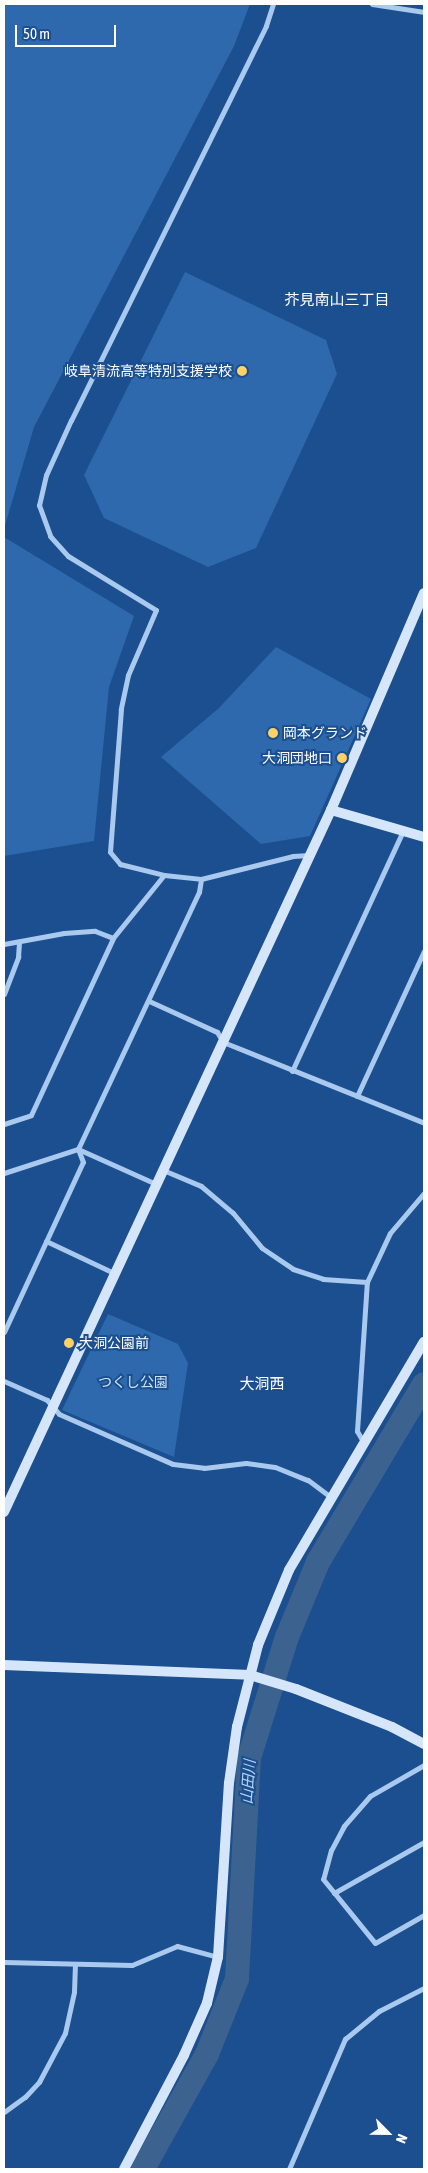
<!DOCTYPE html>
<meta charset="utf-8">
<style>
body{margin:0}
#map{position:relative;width:428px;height:2173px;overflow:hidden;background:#1b4f8f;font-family:"Asap Condensed","Noto Sans JP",sans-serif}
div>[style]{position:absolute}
.green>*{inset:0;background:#2e69ad}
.river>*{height:24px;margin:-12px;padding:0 12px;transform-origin:12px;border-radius:12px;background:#3c6290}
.street>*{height:5px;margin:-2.5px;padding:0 2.5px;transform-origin:2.5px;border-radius:2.5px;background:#a9c9ee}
.secondary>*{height:10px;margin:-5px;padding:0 5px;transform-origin:5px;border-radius:5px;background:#d6e6fa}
.dots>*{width:14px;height:14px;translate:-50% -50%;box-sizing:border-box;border:2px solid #1b4f8f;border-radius:50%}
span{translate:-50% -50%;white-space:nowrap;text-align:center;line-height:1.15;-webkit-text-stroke:4px #1b4f8f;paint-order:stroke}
.poi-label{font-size:14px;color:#fff}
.right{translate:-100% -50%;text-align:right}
.left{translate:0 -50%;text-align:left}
.park-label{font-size:14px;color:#cfe3fa}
.neighbourhood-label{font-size:15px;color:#fff}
.water-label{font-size:15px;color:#b5d3f5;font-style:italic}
.frame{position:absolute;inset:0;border:5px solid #fff;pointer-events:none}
.north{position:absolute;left:363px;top:2108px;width:50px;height:50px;-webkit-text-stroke:4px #1b4f8f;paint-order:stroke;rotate:113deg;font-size:14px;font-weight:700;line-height:20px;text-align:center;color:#fff}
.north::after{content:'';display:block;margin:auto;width:18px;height:22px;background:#fff;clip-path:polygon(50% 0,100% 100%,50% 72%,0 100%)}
.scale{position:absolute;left:15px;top:25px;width:101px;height:22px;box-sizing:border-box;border:2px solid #fff;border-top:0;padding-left:6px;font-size:15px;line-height:18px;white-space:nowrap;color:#fff;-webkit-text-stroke:4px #1b4f8f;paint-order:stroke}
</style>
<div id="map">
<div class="green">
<div style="clip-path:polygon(4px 4px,250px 4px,234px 46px,34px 427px,4px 529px)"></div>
<div style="clip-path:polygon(185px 272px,326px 340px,337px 374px,256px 548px,208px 567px,104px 518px,84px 475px)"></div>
<div style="clip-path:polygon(4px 537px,134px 616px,109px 687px,94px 841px,4px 856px)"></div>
<div style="clip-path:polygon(276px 647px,371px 699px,310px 836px,261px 844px,161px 757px,219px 708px)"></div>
<div style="clip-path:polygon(108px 1314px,178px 1344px,188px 1363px,174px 1457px,62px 1410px)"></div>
</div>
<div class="river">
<div style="left:143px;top:2169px;width:132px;rotate:-60.9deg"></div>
<div style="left:207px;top:2054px;width:81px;rotate:-68.2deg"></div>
<div style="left:237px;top:1979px;width:221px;rotate:-86.9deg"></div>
<div style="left:249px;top:1758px;width:127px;rotate:-72.6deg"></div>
<div style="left:287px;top:1637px;width:81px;rotate:-67.5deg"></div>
<div style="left:318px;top:1562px;width:207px;rotate:-59.2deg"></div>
</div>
<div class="street">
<div style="left:273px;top:4px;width:23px;rotate:108deg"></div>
<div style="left:266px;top:26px;width:440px;rotate:116.3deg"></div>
<div style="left:71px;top:420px;width:60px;rotate:114.4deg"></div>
<div style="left:46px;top:475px;width:31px;rotate:103deg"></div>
<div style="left:39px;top:505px;width:33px;rotate:70deg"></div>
<div style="left:50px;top:536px;width:27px;rotate:48deg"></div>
<div style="left:68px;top:556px;width:103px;rotate:31.5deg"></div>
<div style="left:156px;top:610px;width:71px;rotate:113.3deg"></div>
<div style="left:128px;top:675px;width:35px;rotate:102deg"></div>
<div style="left:121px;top:709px;width:143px;rotate:94.4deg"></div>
<div style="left:110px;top:852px;width:16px;rotate:50deg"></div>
<div style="left:120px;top:864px;width:45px;rotate:14deg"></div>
<div style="left:164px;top:875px;width:37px;rotate:6deg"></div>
<div style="left:201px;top:879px;width:95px;rotate:-14deg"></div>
<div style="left:293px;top:856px;width:16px;rotate:-4deg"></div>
<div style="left:372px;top:4px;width:53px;rotate:8.7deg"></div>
<div style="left:4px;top:944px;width:61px;rotate:-10.4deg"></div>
<div style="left:64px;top:933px;width:31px;rotate:-4deg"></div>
<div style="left:95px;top:931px;width:19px;rotate:21deg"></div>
<div style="left:4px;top:994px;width:40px;rotate:-69deg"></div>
<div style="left:18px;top:957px;width:15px;rotate:-86deg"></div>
<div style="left:149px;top:1001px;width:75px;rotate:24.5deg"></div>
<div style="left:217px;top:1032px;width:12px;rotate:59deg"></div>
<div style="left:223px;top:1042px;width:217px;rotate:21.9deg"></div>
<div style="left:292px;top:1071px;width:264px;rotate:-65.2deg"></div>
<div style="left:357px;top:1096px;width:160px;rotate:-65.2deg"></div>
<div style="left:4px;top:1124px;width:28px;rotate:-18deg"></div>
<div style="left:31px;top:1115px;width:195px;rotate:-65.1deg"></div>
<div style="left:113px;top:938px;width:81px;rotate:-51deg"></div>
<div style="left:163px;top:1170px;width:41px;rotate:22.8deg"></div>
<div style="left:201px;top:1186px;width:42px;rotate:40.2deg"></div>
<div style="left:233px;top:1213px;width:45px;rotate:50.4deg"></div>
<div style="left:262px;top:1248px;width:37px;rotate:34deg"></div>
<div style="left:293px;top:1269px;width:32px;rotate:18deg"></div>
<div style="left:323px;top:1279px;width:44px;rotate:3.9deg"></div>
<div style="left:4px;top:1173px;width:78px;rotate:-18deg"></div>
<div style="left:78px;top:1149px;width:85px;rotate:24.2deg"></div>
<div style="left:46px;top:1241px;width:75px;rotate:25.2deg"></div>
<div style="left:4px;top:1332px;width:187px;rotate:-65.1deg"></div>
<div style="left:83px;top:1162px;width:14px;rotate:-111deg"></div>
<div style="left:78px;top:1149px;width:284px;rotate:-64.8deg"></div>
<div style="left:199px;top:892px;width:13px;rotate:-81deg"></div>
<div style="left:4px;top:1381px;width:47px;rotate:23.8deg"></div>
<div style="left:47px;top:1400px;width:18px;rotate:49deg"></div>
<div style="left:59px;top:1414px;width:124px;rotate:23.7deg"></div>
<div style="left:173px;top:1464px;width:31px;rotate:7deg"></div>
<div style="left:204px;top:1468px;width:42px;rotate:-6.8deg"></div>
<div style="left:246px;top:1463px;width:29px;rotate:8deg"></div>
<div style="left:275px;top:1467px;width:35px;rotate:22deg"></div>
<div style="left:308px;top:1480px;width:30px;rotate:37deg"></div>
<div style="left:364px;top:1443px;width:14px;rotate:-120deg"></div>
<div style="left:357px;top:1431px;width:149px;rotate:-86.2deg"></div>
<div style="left:367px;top:1282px;width:54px;rotate:-64.9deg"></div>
<div style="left:390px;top:1233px;width:52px;rotate:-49.6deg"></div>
<div style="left:424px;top:1765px;width:62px;rotate:150.1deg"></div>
<div style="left:370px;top:1796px;width:40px;rotate:131deg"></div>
<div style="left:344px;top:1826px;width:27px;rotate:118deg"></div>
<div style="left:331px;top:1850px;width:30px;rotate:105deg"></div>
<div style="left:323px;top:1879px;width:82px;rotate:50.9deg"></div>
<div style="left:375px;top:1943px;width:56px;rotate:-29.7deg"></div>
<div style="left:334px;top:1893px;width:103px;rotate:-29.5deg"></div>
<div style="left:4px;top:1962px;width:128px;rotate:1.3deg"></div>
<div style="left:132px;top:1965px;width:49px;rotate:-22.9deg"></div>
<div style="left:177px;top:1946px;width:42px;rotate:15deg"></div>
<div style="left:4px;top:2112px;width:26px;rotate:-36deg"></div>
<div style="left:25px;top:2097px;width:21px;rotate:-47deg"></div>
<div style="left:39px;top:2082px;width:55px;rotate:-62deg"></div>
<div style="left:65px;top:2033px;width:42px;rotate:-77.6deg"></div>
<div style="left:74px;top:1992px;width:27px;rotate:-88deg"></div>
<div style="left:289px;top:2169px;width:142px;rotate:-66.7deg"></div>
<div style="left:345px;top:2039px;width:44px;rotate:-39.5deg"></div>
<div style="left:379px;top:2011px;width:51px;rotate:-27.1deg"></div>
</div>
<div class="secondary">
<div style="left:331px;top:810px;width:97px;rotate:16.2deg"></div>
<div style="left:4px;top:1512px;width:774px;rotate:-65.02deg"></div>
<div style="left:331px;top:810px;width:236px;rotate:-66.8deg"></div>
<div style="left:4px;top:1665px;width:246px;rotate:2.3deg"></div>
<div style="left:250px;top:1675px;width:48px;rotate:16.9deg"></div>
<div style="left:296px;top:1689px;width:103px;rotate:21.6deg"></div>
<div style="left:392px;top:1727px;width:36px;rotate:28deg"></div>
<div style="left:124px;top:2169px;width:129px;rotate:-62.2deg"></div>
<div style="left:184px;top:2055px;width:57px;rotate:-66.1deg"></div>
<div style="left:207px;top:2003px;width:47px;rotate:-76.6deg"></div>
<div style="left:218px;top:1957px;width:174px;rotate:-86.4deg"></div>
<div style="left:229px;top:1783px;width:57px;rotate:-81.9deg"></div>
<div style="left:237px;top:1727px;width:85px;rotate:-75.6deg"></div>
<div style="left:258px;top:1645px;width:81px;rotate:-67.5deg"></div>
<div style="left:289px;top:1570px;width:265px;rotate:-59.4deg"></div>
</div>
<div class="dots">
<div style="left:242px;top:371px;background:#ffd166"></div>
<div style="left:273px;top:733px;background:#ffd166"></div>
<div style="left:342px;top:758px;background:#ffd166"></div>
<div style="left:69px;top:1343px;background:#ffd166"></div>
</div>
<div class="poi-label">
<span class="right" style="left:232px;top:371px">岐阜清流高等特別支援学校</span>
<span class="left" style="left:283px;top:733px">岡本グランド</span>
<span class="right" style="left:332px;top:758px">大洞団地口</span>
<span class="left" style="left:79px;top:1343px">大洞公園前</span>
</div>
<div class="park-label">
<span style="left:133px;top:1382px">つくし公園</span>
</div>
<div class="neighbourhood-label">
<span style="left:337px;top:300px">芥見南山三丁目</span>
<span style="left:262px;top:1384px">大洞西</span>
</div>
<div class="water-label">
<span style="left:248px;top:1782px;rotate:-86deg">山田川</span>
</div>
<div class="frame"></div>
<div class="north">N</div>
<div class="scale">50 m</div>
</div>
